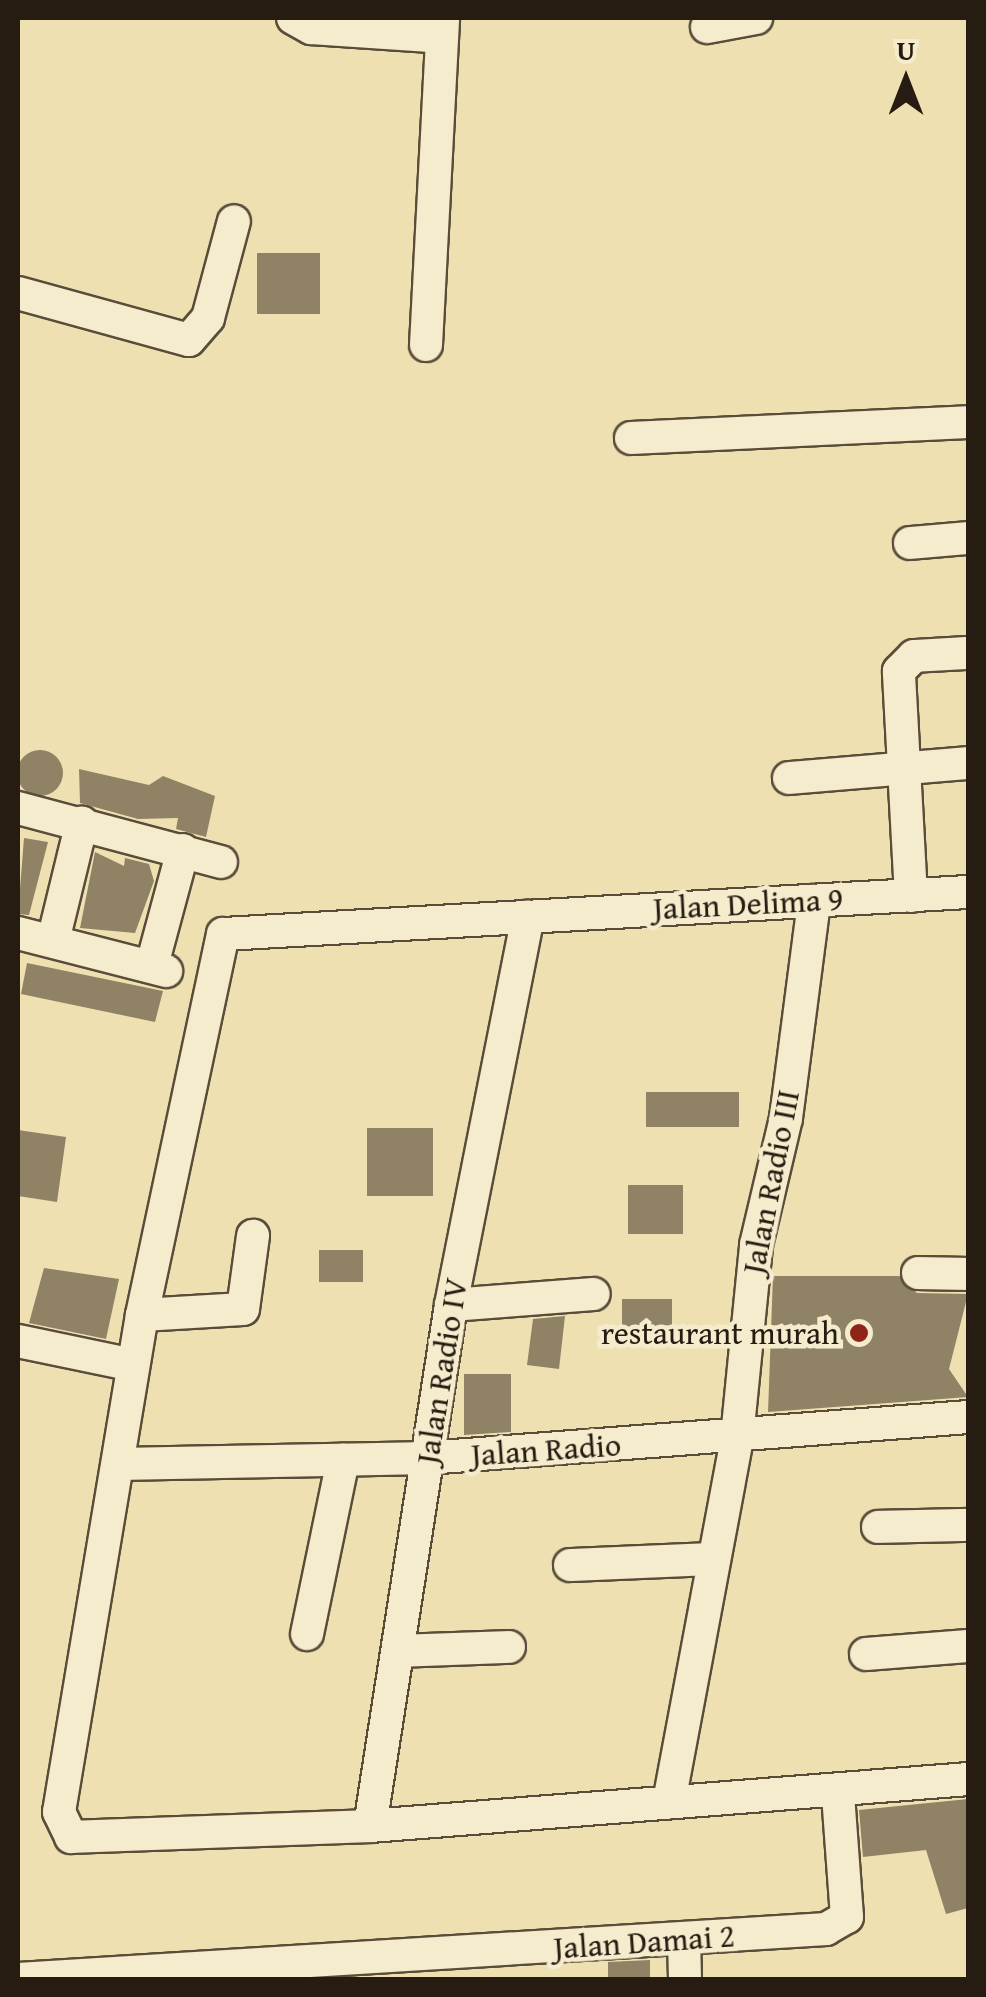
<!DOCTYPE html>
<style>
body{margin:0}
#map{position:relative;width:986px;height:1997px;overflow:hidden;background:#efe0b2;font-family:"Gentium Book Plus",serif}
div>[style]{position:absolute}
.building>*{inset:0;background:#8f8265}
.round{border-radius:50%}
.roads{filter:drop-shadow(2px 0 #594d3a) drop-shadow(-2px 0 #594d3a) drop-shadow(0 2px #594d3a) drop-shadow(0 -2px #594d3a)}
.minor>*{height:32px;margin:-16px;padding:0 16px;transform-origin:16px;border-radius:16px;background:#f5ebcd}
.dots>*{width:28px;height:28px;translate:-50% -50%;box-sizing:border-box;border:5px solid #f5ebcd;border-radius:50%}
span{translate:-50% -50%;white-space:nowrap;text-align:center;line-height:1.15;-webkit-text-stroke:9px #f5ebcd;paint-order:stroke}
.street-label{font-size:32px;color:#271c12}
.poi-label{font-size:32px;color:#271c12}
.right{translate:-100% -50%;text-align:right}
.frame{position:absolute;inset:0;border:20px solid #271c12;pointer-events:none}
.north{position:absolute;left:856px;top:30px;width:100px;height:100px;-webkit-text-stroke:8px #f5ebcd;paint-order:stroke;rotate:0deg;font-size:28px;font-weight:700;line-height:40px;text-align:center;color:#271c12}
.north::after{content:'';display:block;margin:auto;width:35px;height:45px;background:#271c12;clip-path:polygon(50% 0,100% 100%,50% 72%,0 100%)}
</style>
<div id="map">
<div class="building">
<div style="clip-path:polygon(257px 253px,320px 253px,320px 314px,257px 314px)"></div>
<div class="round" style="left:17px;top:750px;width:46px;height:46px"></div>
<div style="clip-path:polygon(79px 769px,149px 785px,163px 776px,215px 796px,206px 837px,176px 829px,178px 818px,138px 819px,80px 803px)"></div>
<div style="clip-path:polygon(24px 838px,48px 842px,29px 915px,18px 914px)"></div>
<div style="clip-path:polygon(95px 852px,124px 866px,125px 858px,149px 864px,154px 881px,135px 933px,80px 928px)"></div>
<div style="clip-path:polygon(27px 963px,163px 991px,155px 1022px,21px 994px)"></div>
<div style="clip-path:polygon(646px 1092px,739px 1092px,739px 1127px,646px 1127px)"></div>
<div style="clip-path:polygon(367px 1128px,433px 1128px,433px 1196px,367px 1196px)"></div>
<div style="clip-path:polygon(18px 1130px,66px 1137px,57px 1202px,18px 1196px)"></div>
<div style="clip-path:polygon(628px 1185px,683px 1185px,683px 1234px,628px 1234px)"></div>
<div style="clip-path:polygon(319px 1250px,363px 1250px,363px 1282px,319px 1282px)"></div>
<div style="clip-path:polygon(44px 1268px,119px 1279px,106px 1339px,29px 1323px)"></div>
<div style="clip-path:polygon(773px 1276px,899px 1276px,917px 1293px,968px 1294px,949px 1369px,968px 1397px,768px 1412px)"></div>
<div style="clip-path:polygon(622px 1299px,672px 1299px,672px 1344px,622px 1344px)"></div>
<div style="clip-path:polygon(565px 1316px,559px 1369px,527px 1365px,533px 1319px)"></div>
<div style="clip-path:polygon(464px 1374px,511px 1374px,511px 1432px,464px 1435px)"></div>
<div style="clip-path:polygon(968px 1799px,968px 1908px,946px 1914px,926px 1850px,863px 1857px,859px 1810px)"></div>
<div style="clip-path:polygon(650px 1960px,650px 1980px,608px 1980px,608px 1962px)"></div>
</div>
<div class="roads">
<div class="minor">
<div style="left:293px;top:18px;width:21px;rotate:29deg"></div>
<div style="left:311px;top:28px;width:131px;rotate:3.9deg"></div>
<div style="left:707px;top:27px;width:50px;rotate:-10.4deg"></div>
<div style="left:18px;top:293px;width:177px;rotate:15.4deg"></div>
<div style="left:189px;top:340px;width:29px;rotate:-49deg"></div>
<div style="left:208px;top:318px;width:100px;rotate:-75deg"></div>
<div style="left:426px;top:345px;width:327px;rotate:-87deg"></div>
<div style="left:631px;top:438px;width:337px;rotate:-2.7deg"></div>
<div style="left:910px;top:543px;width:58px;rotate:-4.9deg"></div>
<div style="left:789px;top:778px;width:180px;rotate:-4.8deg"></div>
<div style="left:18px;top:808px;width:210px;rotate:14.9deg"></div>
<div style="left:968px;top:892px;width:746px;rotate:176.77deg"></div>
<div style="left:223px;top:934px;width:390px;rotate:102deg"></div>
<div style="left:142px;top:1315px;width:504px;rotate:99.48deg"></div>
<div style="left:59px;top:1812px;width:28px;rotate:64deg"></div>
<div style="left:71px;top:1837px;width:299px;rotate:-2.1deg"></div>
<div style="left:370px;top:1826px;width:600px;rotate:-4.49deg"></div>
<div style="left:911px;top:896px;width:225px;rotate:-93.1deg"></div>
<div style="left:899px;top:671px;width:21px;rotate:-45deg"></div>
<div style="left:914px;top:656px;width:54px;rotate:-3.2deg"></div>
<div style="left:18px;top:933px;width:153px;rotate:14.4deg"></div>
<div style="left:53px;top:941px;width:122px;rotate:-76.3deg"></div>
<div style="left:152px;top:965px;width:119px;rotate:-74.9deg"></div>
<div style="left:918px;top:1273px;width:50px;rotate:1.1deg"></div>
<div style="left:451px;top:1305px;width:143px;rotate:-4.4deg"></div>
<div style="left:142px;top:1315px;width:101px;rotate:-3.4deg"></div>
<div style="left:243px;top:1309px;width:74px;rotate:-82.2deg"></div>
<div style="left:18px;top:1341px;width:117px;rotate:11.8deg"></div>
<div style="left:122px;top:1464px;width:305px;rotate:-1.1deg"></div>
<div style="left:427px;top:1458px;width:543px;rotate:-4.33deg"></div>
<div style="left:878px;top:1527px;width:90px;rotate:-1.3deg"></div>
<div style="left:570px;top:1565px;width:143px;rotate:-2.4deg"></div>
<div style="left:307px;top:1634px;width:178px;rotate:-78.3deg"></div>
<div style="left:399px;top:1651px;width:110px;rotate:-2.1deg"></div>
<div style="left:866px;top:1654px;width:102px;rotate:-4.5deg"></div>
<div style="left:669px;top:1802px;width:371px;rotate:-79.4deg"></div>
<div style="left:737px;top:1437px;width:193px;rotate:-84.3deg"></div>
<div style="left:756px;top:1245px;width:130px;rotate:-76.7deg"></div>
<div style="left:786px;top:1118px;width:219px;rotate:-82.6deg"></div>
<div style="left:370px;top:1826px;width:527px;rotate:-81.16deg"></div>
<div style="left:451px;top:1305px;width:396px;rotate:-78.8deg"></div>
<div style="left:684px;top:1938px;width:42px;rotate:88.6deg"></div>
<div style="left:18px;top:1979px;width:810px;rotate:-3.54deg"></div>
<div style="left:826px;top:1929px;width:24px;rotate:-30deg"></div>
<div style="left:847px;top:1917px;width:124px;rotate:-94.2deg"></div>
</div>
</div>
<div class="dots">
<div style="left:859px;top:1333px;background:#8f2418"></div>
</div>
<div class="street-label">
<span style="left:748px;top:904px;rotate:-3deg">Jalan Delima 9</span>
<span style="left:771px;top:1182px;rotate:-79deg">Jalan Radio III</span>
<span style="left:442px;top:1371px;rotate:-81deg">Jalan Radio IV</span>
<span style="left:546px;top:1450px;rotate:-4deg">Jalan Radio</span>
<span style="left:644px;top:1942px;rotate:-4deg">Jalan Damai 2</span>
</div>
<div class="poi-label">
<span class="right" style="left:839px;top:1333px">restaurant murah</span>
</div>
<div class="frame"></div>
<div class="north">U</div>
</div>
